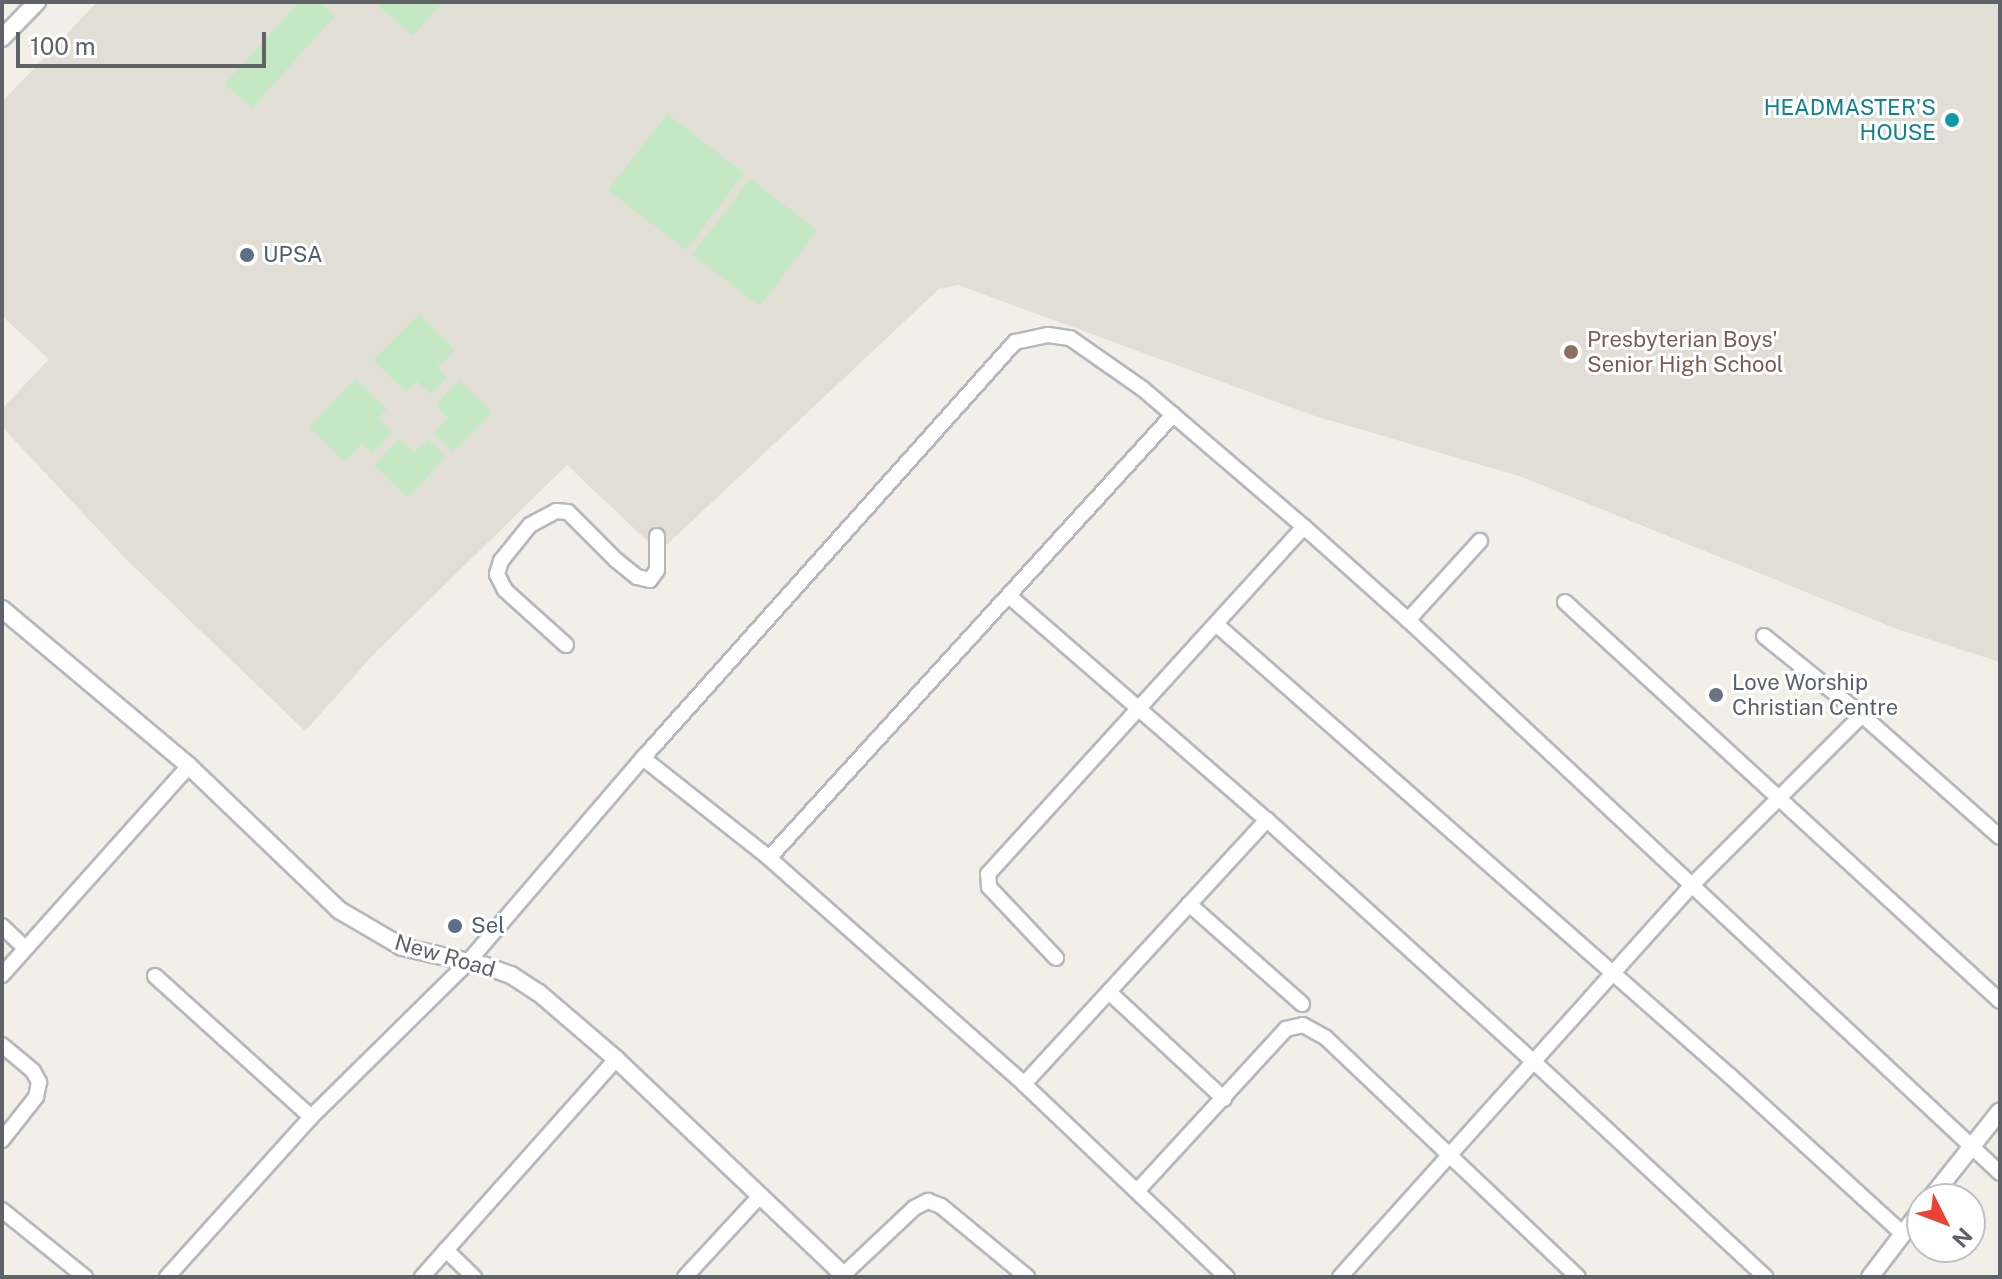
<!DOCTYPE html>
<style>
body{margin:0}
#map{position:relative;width:2002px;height:1279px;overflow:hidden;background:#f1efe8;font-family:"Public Sans",sans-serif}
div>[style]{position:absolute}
.education>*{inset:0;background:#e1ded6}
.green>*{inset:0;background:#c5e8c5}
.roads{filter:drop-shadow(2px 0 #b5b8bc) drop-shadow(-2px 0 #b5b8bc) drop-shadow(0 2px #b5b8bc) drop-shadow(0 -2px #b5b8bc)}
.minor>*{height:14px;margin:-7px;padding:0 7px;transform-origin:7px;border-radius:7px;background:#fff}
.tertiary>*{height:16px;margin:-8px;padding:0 8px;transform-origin:8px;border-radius:8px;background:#fff}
.dots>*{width:22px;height:22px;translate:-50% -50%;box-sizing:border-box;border:4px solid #fff;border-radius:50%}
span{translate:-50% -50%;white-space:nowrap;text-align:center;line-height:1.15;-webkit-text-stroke:6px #fff;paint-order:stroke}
.culture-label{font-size:22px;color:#0d838f}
.right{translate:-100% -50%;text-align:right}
.service-label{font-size:22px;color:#4e5e75}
.left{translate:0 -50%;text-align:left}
.education-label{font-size:22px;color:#785e54}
.worship-label{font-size:22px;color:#5b616d}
.street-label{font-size:22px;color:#5f6368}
.frame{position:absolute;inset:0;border:4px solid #5f6368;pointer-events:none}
.north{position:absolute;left:1906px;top:1183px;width:80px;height:80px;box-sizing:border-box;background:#fff;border:2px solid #bfc1c3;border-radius:50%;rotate:132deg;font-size:22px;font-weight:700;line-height:32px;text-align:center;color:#5f6368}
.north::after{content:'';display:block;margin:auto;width:28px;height:36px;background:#ea4335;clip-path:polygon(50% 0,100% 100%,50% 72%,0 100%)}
.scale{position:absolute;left:16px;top:32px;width:250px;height:36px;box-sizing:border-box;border:4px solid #5f6368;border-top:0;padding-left:10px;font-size:24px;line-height:28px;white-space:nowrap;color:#5f6368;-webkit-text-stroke:6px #fff;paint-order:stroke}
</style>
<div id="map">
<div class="education">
<div style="clip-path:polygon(97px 2px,2000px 2px,2000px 662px,1897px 629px,1522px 477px,1312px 415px,958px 285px,939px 289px,659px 552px,567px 465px,373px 655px,305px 731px,127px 560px,2px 427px,2px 409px,49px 359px,2px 316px,2px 102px)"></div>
</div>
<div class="green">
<div style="clip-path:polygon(299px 2px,320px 2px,335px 16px,252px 108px,225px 84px)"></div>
<div style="clip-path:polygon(374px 2px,443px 2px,413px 36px)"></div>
<div style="clip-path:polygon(667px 114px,744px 173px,686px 250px,608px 190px)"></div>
<div style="clip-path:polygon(750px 179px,817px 230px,760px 306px,692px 255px)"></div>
<div style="clip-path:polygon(419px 314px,455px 350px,437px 367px,447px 378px,431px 394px,417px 381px,406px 392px,373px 360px)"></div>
<div style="clip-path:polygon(355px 379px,387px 409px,378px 418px,392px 432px,373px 453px,362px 443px,345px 461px,309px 427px)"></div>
<div style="clip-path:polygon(459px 380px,492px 412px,453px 452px,434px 433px,448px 418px,436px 405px)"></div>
<div style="clip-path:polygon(399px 439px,414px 453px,428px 440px,446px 457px,407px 497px,374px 465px)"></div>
</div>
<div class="roads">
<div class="minor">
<div style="left:1009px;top:596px;width:342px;rotate:41deg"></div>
<div style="left:1267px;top:820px;width:360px;rotate:42.2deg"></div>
<div style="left:1534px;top:1062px;width:316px;rotate:42.9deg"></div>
<div style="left:1565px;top:602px;width:590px;rotate:42.53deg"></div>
<div style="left:1408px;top:620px;width:107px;rotate:-47.7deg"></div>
<div style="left:1217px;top:625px;width:683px;rotate:41.32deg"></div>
<div style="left:1730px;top:1076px;width:234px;rotate:42.4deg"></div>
<div style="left:1764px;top:636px;width:126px;rotate:38.9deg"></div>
<div style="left:1862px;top:715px;width:184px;rotate:41.5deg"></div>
<div style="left:566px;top:645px;width:82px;rotate:-138deg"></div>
<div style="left:505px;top:590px;width:18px;rotate:-117deg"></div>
<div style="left:497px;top:574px;width:14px;rotate:-73deg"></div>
<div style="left:501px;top:561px;width:46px;rotate:-51.1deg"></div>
<div style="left:530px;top:525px;width:30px;rotate:-28deg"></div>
<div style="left:556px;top:511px;width:12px;rotate:5deg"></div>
<div style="left:568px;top:512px;width:68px;rotate:45deg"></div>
<div style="left:616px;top:560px;width:27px;rotate:39deg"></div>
<div style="left:637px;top:577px;width:13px;rotate:13deg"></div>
<div style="left:650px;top:580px;width:12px;rotate:-55deg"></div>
<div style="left:657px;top:570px;width:34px;rotate:-90deg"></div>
<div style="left:643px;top:758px;width:161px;rotate:38.4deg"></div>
<div style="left:769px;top:858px;width:341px;rotate:41.5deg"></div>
<div style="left:1024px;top:1084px;width:280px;rotate:43.6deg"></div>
<div style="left:769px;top:858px;width:600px;rotate:-47.64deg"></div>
<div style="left:1189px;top:904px;width:151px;rotate:41.5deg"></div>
<div style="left:2px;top:926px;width:32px;rotate:44deg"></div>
<div style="left:1056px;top:958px;width:98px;rotate:-133.3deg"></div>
<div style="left:989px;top:887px;width:13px;rotate:-94deg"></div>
<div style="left:988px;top:874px;width:469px;rotate:-47.7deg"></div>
<div style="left:2px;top:975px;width:280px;rotate:-48.2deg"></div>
<div style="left:155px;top:976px;width:210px;rotate:42.1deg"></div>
<div style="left:1109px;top:992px;width:157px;rotate:42.9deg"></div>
<div style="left:2px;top:1045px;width:40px;rotate:40deg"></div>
<div style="left:33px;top:1071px;width:13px;rotate:61deg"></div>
<div style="left:39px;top:1082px;width:15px;rotate:101deg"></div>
<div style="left:36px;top:1097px;width:55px;rotate:128.3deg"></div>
<div style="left:1024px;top:1084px;width:359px;rotate:-47.4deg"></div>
<div style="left:1138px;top:1190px;width:219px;rotate:-47.4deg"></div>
<div style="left:1286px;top:1029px;width:17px;rotate:-13deg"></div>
<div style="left:1303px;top:1025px;width:26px;rotate:29deg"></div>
<div style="left:1326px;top:1038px;width:347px;rotate:43.5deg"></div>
<div style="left:2px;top:1210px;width:107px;rotate:38.9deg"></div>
<div style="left:446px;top:1250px;width:39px;rotate:44deg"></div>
<div style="left:843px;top:1275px;width:98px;rotate:-43.3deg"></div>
<div style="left:914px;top:1208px;width:16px;rotate:-27deg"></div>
<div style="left:928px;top:1201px;width:14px;rotate:21deg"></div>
<div style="left:941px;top:1206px;width:112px;rotate:39.5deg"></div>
<div style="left:167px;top:1277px;width:215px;rotate:-48deg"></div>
<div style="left:311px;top:1117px;width:221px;rotate:-44.6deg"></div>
<div style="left:468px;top:962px;width:269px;rotate:-49.4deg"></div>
<div style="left:643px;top:758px;width:558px;rotate:-48.2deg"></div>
<div style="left:1015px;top:342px;width:34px;rotate:-12deg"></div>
<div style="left:1048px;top:335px;width:22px;rotate:8deg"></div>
<div style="left:1070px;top:338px;width:89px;rotate:34.9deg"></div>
<div style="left:1143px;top:389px;width:212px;rotate:40.6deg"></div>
<div style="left:1304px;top:527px;width:140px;rotate:41.8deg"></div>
<div style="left:1408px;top:620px;width:810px;rotate:43.05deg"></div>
<div style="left:422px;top:1277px;width:292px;rotate:-48.3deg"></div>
<div style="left:685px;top:1277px;width:110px;rotate:-47.2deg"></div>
<div style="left:1340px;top:1277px;width:528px;rotate:-48.07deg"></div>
<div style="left:1693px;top:884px;width:239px;rotate:-45deg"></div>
</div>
<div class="tertiary">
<div style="left:2px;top:38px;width:50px;rotate:-45.8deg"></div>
<div style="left:2px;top:609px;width:244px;rotate:40deg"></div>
<div style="left:189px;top:766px;width:208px;rotate:43.8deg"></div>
<div style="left:339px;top:910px;width:73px;rotate:30.4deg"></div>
<div style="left:402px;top:947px;width:86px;rotate:12.7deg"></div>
<div style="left:486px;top:966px;width:27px;rotate:20deg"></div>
<div style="left:511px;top:975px;width:33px;rotate:33deg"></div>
<div style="left:539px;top:993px;width:101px;rotate:40.6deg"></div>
<div style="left:616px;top:1059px;width:317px;rotate:43.5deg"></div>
<div style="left:1930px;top:1199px;width:112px;rotate:-51.5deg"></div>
<div style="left:1870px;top:1277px;width:86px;rotate:-52.6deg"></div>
</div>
</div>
<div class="dots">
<div style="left:1952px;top:120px;background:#0f9aa8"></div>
<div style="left:247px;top:255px;background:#5c6f8a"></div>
<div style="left:1571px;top:352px;background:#8d6e63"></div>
<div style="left:1716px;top:695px;background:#6b7280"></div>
<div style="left:455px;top:926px;background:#5c6f8a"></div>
</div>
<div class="culture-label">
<span class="right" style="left:1936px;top:120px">HEADMASTER'S<br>HOUSE</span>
</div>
<div class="service-label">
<span class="left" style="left:263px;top:255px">UPSA</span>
<span class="left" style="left:471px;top:926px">Sel</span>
</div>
<div class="education-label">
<span class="left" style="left:1587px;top:352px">Presbyterian Boys'<br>Senior High School</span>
</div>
<div class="worship-label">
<span class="left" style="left:1732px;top:695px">Love Worship<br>Christian Centre</span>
</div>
<div class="street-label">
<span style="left:445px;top:956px;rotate:16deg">New Road</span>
</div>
<div class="frame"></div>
<div class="north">N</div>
<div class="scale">100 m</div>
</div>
